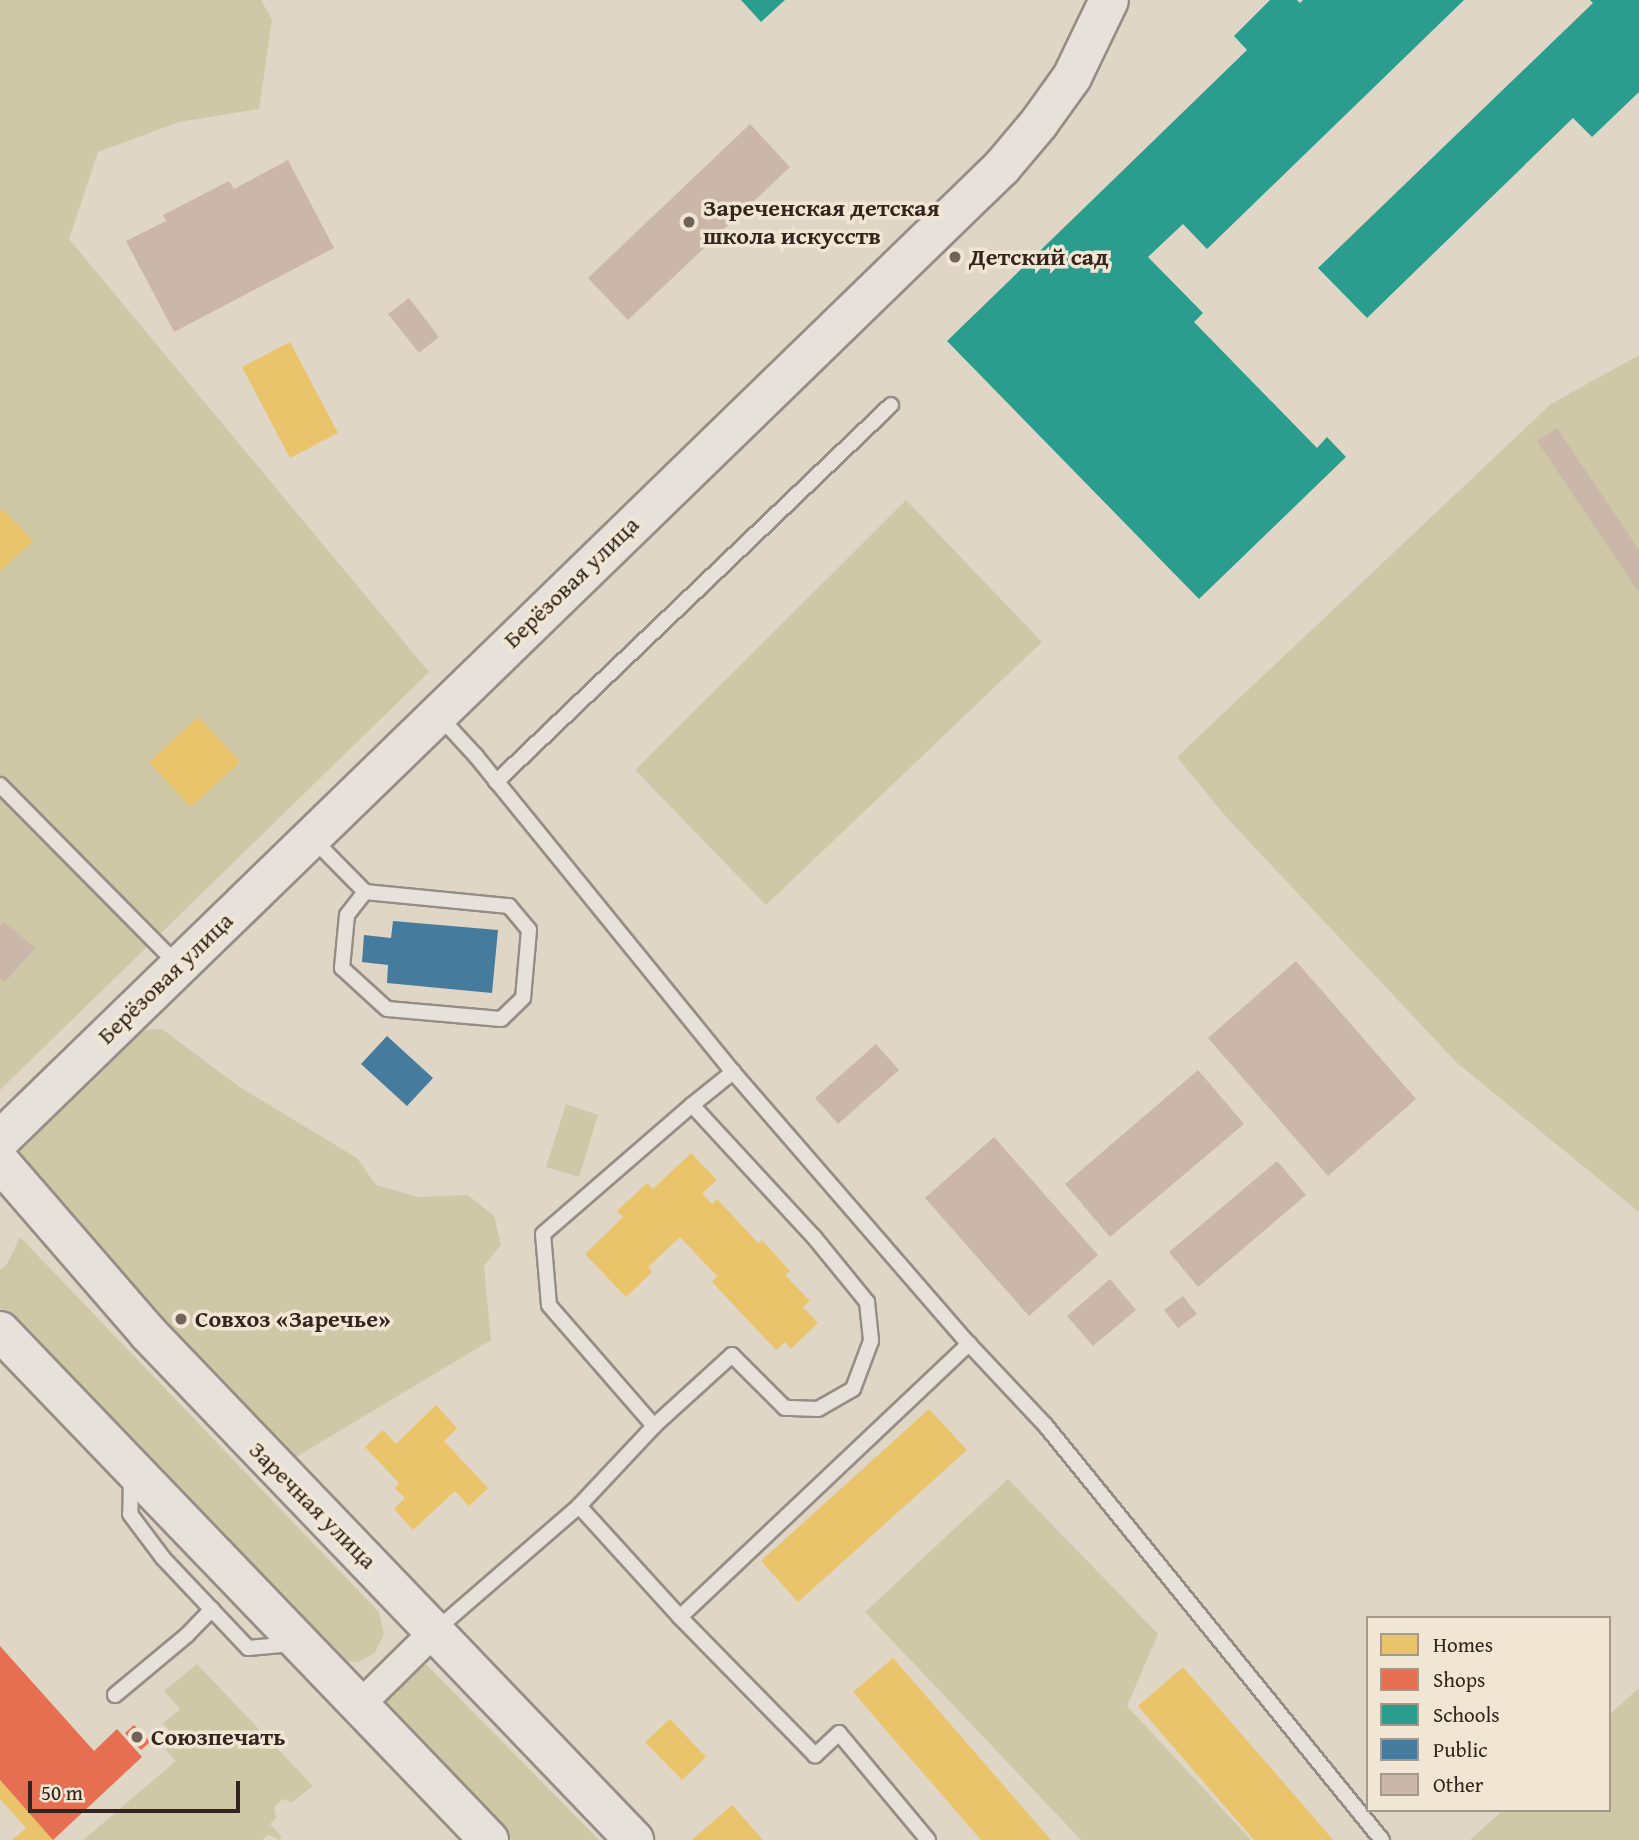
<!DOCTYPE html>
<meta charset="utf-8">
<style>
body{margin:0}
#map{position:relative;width:1639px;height:1840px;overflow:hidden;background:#e0d6c6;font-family:"Gentium Book Plus",serif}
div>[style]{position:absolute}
.green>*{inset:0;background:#cec8a6}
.homes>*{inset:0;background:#e9c46a}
.shops>*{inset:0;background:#e76f51}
.schools>*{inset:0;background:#2a9d8f}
.public>*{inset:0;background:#457b9d}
.building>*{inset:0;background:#cab7a9}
.roads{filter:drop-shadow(2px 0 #958e85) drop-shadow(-2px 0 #958e85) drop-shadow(0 2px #958e85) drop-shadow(0 -2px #958e85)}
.lane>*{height:14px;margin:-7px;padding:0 7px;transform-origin:7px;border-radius:7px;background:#e6e1da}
.street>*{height:28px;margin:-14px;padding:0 14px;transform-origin:14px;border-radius:14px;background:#e6e1da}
.secondary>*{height:38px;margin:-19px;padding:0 19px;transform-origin:19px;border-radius:19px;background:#e6e1da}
.dots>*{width:19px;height:19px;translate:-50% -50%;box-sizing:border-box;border:4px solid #f1e6d3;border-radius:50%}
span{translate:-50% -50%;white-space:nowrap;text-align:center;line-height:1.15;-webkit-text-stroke:7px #f1e6d3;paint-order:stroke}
.poi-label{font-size:24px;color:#33251e;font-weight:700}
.left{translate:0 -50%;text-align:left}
.street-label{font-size:24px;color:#33251e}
.legend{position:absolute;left:1366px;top:1616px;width:245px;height:196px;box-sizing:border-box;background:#f1e6d3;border:2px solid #a5998b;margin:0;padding:9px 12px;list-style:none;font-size:21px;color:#33251e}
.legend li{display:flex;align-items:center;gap:14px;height:35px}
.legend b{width:35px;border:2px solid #a5998b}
.scale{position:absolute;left:28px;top:1781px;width:212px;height:32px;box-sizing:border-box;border:4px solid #33251e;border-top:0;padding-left:9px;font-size:21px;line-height:24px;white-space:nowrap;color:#33251e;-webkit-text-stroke:5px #f1e6d3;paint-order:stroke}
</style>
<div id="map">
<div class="green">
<div style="clip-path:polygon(0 0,261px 0,272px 20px,259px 109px,179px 122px,98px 152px,69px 239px,429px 672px,0 1090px)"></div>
<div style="clip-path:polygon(1639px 355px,1639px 1212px,1456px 1062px,1227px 818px,1177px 757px,1551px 404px)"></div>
<div style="clip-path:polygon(906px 500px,1042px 642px,766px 905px,635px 770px)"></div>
<div style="clip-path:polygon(162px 1029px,238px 1086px,357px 1158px,376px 1185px,418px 1197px,468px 1195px,494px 1216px,501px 1245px,484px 1266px,491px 1340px,291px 1460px,3px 1162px,142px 1030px)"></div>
<div style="clip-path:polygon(566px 1104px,598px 1115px,579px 1177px,546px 1167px)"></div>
<div style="clip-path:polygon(20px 1237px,379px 1612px,384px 1634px,375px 1653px,358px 1662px,342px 1661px,0 1308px,0 1270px,7px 1264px)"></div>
<div style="clip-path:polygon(1008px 1479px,1158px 1634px,1127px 1706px,1251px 1840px,1081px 1840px,865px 1612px)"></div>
<div style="clip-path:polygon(422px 1660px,599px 1840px,512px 1840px,377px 1705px)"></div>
<div style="clip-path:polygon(197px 1664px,313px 1786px,292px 1802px,283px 1799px,274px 1807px,276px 1818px,270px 1824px,282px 1837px,279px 1840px,269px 1835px,262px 1840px,83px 1840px,176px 1761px,165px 1750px,176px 1739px,163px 1723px,180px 1709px,164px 1691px)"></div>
<div style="clip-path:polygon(1639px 1688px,1639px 1840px,1470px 1840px,1503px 1810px,1609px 1810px,1609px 1715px)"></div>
</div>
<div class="homes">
<div style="clip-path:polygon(290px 342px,338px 433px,290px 458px,242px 367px)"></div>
<div style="clip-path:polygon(3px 509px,33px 541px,0 571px,0 512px)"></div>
<div style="clip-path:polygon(198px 717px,240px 762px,191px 807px,149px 762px)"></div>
<div style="clip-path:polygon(691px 1153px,717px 1180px,702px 1193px,712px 1204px,717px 1199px,758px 1243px,762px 1240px,790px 1271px,785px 1275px,810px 1301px,803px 1307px,818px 1323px,791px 1349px,785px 1342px,776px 1350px,712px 1282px,717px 1276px,680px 1237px,648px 1267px,652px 1272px,626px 1297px,585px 1254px,623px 1217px,617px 1211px,647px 1183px,653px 1189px)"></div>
<div style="clip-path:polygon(436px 1405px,457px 1428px,444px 1441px,488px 1488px,469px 1506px,455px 1491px,413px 1530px,394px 1509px,405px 1498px,395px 1488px,399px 1483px,365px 1447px,383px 1430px,396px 1444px)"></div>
<div style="clip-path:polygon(929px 1409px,967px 1450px,798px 1602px,761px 1561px)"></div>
<div style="clip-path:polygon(893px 1658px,1051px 1840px,981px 1840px,853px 1692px)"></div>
<div style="clip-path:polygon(1183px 1667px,1323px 1828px,1333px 1840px,1254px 1840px,1138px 1706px)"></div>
<div style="clip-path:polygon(670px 1719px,706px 1757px,682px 1780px,645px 1742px)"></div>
<div style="clip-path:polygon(0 1780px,54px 1840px,12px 1840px,26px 1828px,0 1799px)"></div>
<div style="clip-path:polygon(732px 1805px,763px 1840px,692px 1840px)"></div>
</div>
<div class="shops">
<div style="clip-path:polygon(0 1646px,94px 1751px,117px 1729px,142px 1757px,53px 1840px,0 1780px)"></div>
<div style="clip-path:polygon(134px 1725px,150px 1742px,141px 1750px,125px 1733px)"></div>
</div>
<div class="schools">
<div style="clip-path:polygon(741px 0,785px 0,761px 22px)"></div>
<div style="clip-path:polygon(1270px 0,1297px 0,1300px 3px,1303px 0,1464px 0,1207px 249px,1183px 224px,1148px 257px,1203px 313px,1194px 322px,1317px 448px,1327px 437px,1346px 457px,1199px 599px,947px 341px,1247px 50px,1234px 36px)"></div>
<div style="clip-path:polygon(1590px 0,1639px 0,1639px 92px,1592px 137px,1573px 118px,1367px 318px,1318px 268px,1593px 3px)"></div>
</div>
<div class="public">
<div style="clip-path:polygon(393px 921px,498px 930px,492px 993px,387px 983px,388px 965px,362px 962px,364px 935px,391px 938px)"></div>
<div style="clip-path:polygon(387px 1036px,433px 1078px,407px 1106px,361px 1064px)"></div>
</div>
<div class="building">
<div style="clip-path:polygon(750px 124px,790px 167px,628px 320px,588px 278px)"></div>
<div style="clip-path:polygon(288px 160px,334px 248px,174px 332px,126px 241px,166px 221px,163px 215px,229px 181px,234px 189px)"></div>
<div style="clip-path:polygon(409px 298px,439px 337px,419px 353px,388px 314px)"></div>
<div style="clip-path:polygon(1557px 428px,1639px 550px,1639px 593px,1537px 441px)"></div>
<div style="clip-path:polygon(4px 922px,35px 948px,5px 982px,0 978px,0 926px)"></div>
<div style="clip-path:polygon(1296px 961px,1416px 1099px,1328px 1176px,1208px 1038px)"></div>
<div style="clip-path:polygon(876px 1044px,899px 1070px,838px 1124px,815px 1098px)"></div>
<div style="clip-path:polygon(1198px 1070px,1244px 1124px,1110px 1237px,1065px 1184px)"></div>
<div style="clip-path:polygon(994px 1137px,1098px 1255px,1029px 1316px,925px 1198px)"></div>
<div style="clip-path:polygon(1277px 1161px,1306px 1195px,1198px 1287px,1169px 1252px)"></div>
<div style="clip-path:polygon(1110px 1279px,1136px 1310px,1093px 1346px,1067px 1316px)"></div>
<div style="clip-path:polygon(1183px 1296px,1197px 1314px,1178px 1328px,1164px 1310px)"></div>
</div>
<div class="roads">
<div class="lane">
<div style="left:438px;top:715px;width:56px;rotate:47.2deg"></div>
<div style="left:476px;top:756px;width:407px;rotate:50.9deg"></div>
<div style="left:733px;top:1072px;width:360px;rotate:49.1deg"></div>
<div style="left:969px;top:1344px;width:112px;rotate:46.8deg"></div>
<div style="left:1046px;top:1426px;width:533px;rotate:50.94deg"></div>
<div style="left:496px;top:782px;width:546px;rotate:-43.66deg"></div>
<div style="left:0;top:785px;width:253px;rotate:45.3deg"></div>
<div style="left:312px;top:838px;width:76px;rotate:45.5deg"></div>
<div style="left:365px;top:892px;width:145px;rotate:5.6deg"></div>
<div style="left:509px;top:906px;width:31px;rotate:50deg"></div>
<div style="left:529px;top:930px;width:68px;rotate:95deg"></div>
<div style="left:523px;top:998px;width:30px;rotate:136deg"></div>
<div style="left:501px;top:1019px;width:114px;rotate:-175deg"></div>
<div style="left:387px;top:1009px;width:61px;rotate:-137.7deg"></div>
<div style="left:342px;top:968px;width:53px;rotate:-84.6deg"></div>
<div style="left:347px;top:915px;width:29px;rotate:-52deg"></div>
<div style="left:692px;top:1105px;width:180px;rotate:47.3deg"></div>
<div style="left:814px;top:1237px;width:84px;rotate:50.8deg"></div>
<div style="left:867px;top:1302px;width:39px;rotate:84deg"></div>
<div style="left:871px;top:1341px;width:51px;rotate:110.6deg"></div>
<div style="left:853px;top:1389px;width:40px;rotate:150.3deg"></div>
<div style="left:818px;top:1409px;width:33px;rotate:-178deg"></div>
<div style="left:785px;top:1408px;width:75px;rotate:-135deg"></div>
<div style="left:732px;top:1355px;width:105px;rotate:137.7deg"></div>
<div style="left:654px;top:1426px;width:160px;rotate:-131deg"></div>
<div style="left:549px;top:1305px;width:71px;rotate:-94.8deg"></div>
<div style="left:543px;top:1234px;width:197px;rotate:-40.9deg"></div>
<div style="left:692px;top:1105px;width:53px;rotate:-38.8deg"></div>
<div style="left:131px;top:1475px;width:39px;rotate:91deg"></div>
<div style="left:130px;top:1514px;width:55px;rotate:53.1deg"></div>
<div style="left:163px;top:1558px;width:124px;rotate:46.6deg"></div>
<div style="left:248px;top:1648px;width:45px;rotate:-5.1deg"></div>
<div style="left:579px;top:1506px;width:150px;rotate:47.7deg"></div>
<div style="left:436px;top:1630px;width:189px;rotate:-40.9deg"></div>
<div style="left:579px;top:1506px;width:110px;rotate:-46.8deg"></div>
<div style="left:115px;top:1695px;width:94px;rotate:-39.8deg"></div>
<div style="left:187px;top:1635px;width:36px;rotate:-46deg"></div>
<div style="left:928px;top:1840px;width:139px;rotate:-129.8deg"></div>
<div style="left:839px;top:1733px;width:33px;rotate:137deg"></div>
<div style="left:815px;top:1755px;width:193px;rotate:-134.4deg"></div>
<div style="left:680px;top:1617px;width:398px;rotate:-43.4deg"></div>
</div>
<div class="street">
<div style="left:359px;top:1706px;width:108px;rotate:-44.6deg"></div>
</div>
<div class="secondary">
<div style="left:0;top:1140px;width:1397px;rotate:-44.16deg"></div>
<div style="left:1002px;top:167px;width:57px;rotate:-49.9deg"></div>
<div style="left:1039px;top:123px;width:57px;rotate:-54.3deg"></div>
<div style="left:1072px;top:77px;width:85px;rotate:-64.3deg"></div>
<div style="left:0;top:1162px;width:225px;rotate:49.1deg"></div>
<div style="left:147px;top:1332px;width:704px;rotate:46.21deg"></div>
<div style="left:0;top:1331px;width:706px;rotate:46.15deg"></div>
</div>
</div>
<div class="dots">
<div style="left:689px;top:222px;background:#706359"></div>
<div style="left:955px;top:257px;background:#706359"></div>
<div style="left:181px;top:1319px;background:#706359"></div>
<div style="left:137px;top:1737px;background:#706359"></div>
</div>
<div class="poi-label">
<span class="left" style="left:703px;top:222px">Зареченская детская<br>школа искусств</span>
<span class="left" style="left:969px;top:257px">Детский сад</span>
<span class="left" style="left:195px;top:1319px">Совхоз «Заречье»</span>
<span class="left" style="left:151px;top:1737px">Союзпечать</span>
</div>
<div class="street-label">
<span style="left:571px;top:582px;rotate:-44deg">Берёзовая улица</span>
<span style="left:165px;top:978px;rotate:-44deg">Берёзовая улица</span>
<span style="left:313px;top:1505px;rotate:45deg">Заречная улица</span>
</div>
<ul class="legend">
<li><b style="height:19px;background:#e9c46a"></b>Homes</li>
<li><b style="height:19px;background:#e76f51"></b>Shops</li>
<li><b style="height:19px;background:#2a9d8f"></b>Schools</li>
<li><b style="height:19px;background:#457b9d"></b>Public</li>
<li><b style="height:19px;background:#cab7a9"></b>Other</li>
</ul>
<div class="scale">50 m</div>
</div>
